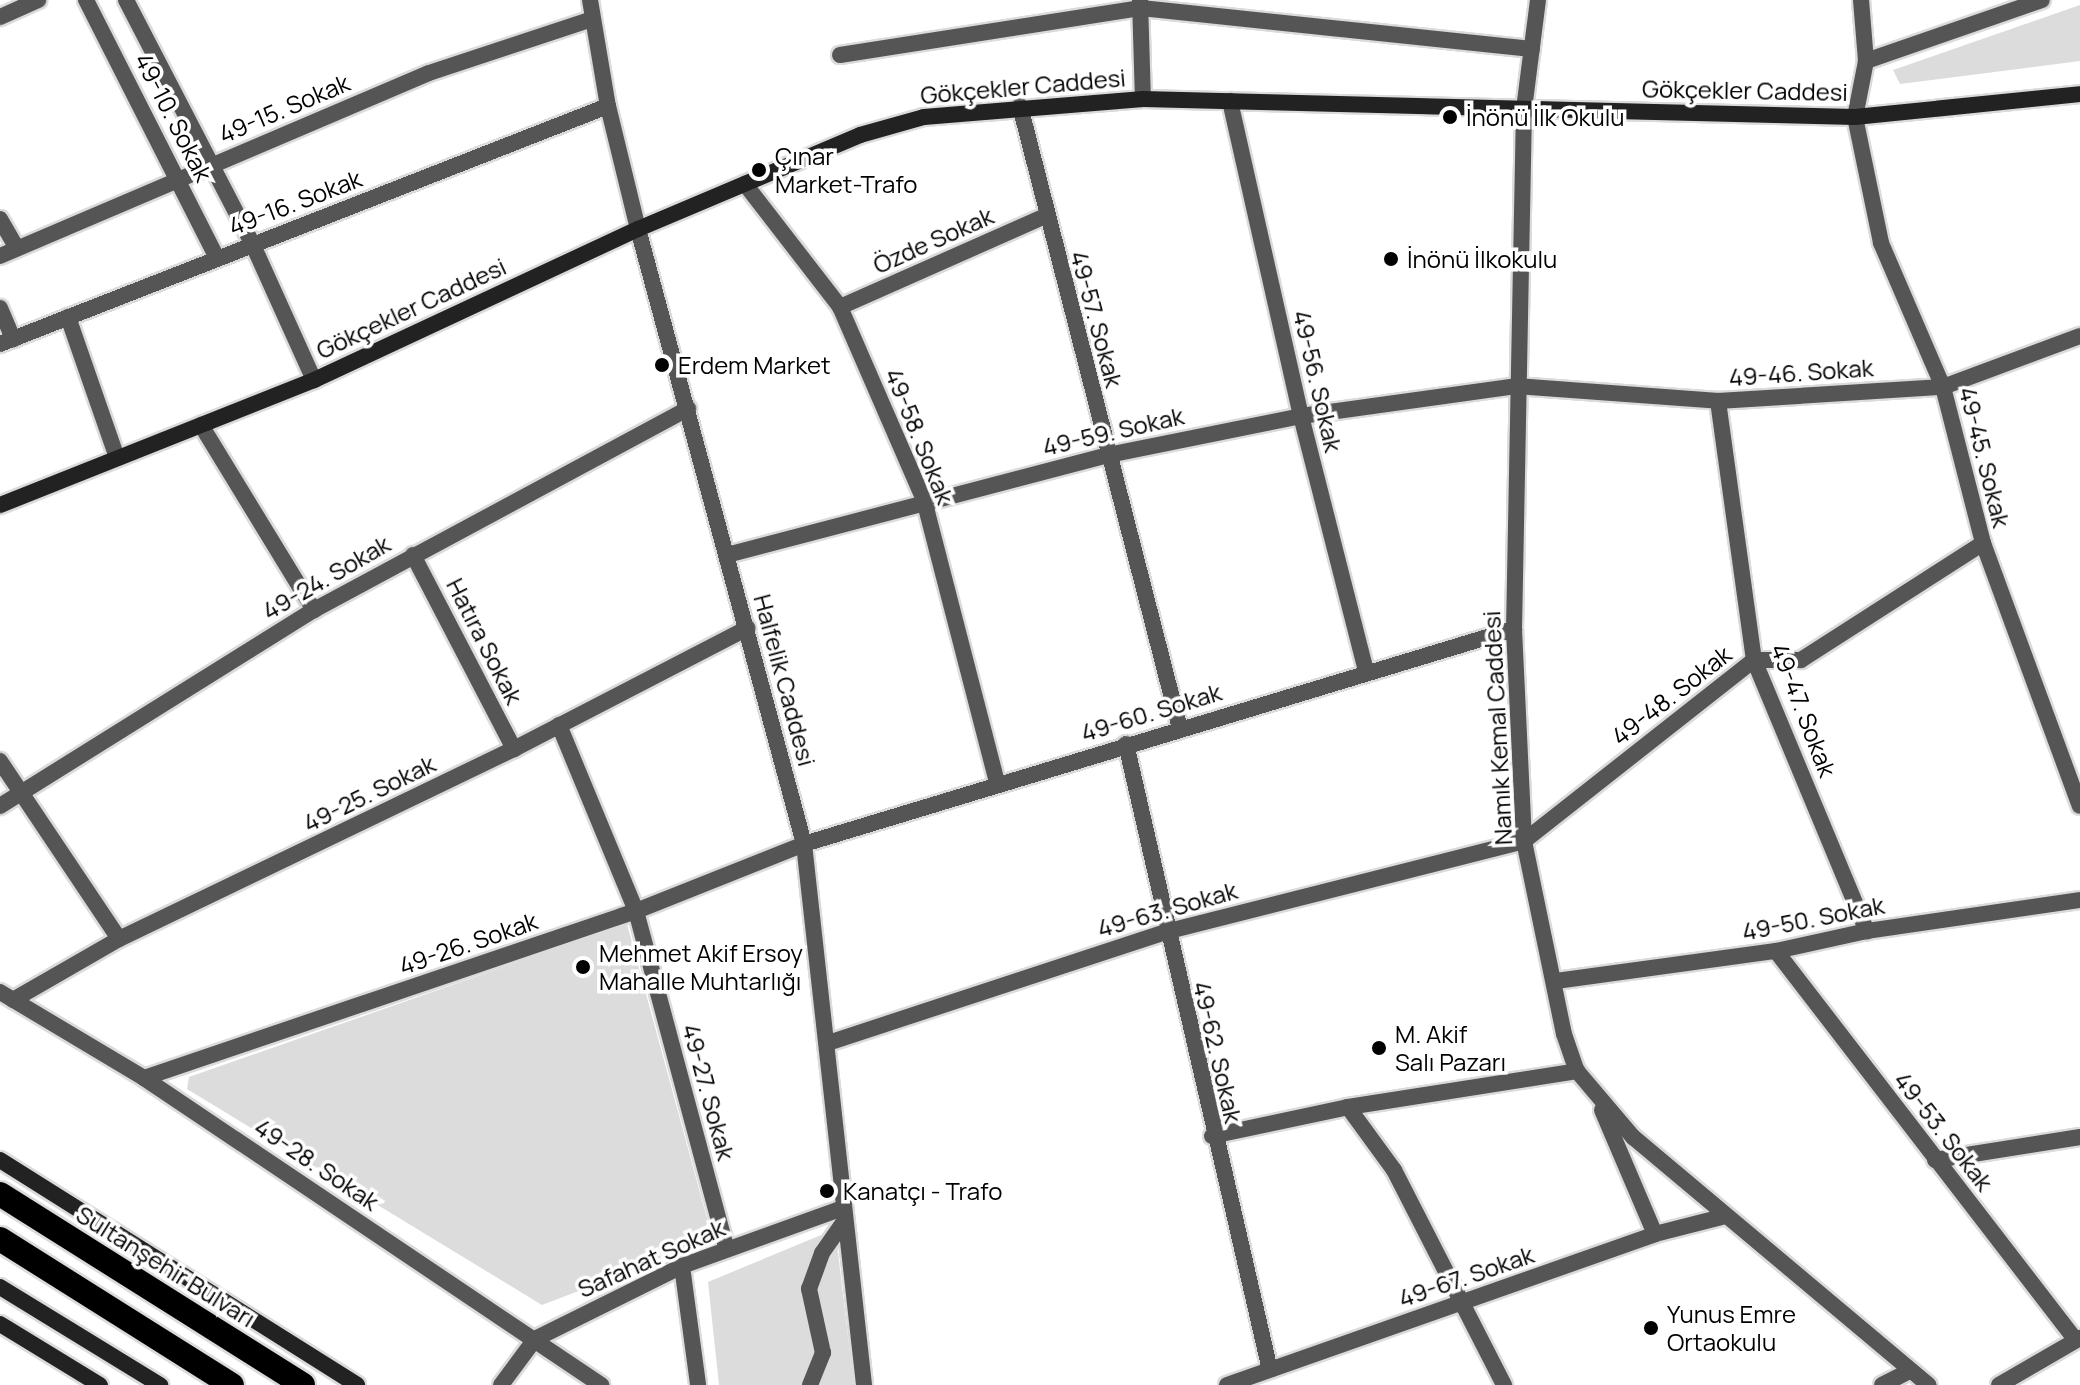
<!DOCTYPE html>
<meta charset="utf-8">
<style>
body{margin:0}
#map{position:relative;width:2080px;height:1385px;overflow:hidden;background:#fff;font-family:Manrope,sans-serif}
div>[style]{position:absolute}
.green>*{inset:0;background:#dcdcdc}
.roads{filter:drop-shadow(2px 0 #dbdbdb) drop-shadow(-2px 0 #dbdbdb) drop-shadow(0 2px #dbdbdb) drop-shadow(0 -2px #dbdbdb)}
.street>*{height:16px;margin:-8px;padding:0 8px;transform-origin:8px;border-radius:8px;background:#555}
.secondary>*{height:16px;margin:-8px;padding:0 8px;transform-origin:8px;border-radius:8px;background:#222}
.highway>*{height:24px;margin:-12px;padding:0 12px;transform-origin:12px;border-radius:12px;background:#000}
.dots>*{width:22px;height:22px;translate:-50% -50%;box-sizing:border-box;border:4px solid #fff;border-radius:50%}
span{translate:-50% -50%;white-space:nowrap;text-align:center;line-height:1.15;-webkit-text-stroke:7px #fff;paint-order:stroke}
.street-label{font-size:24px;color:#000}
.poi-label{font-size:24px;color:#000}
.left{translate:0 -50%;text-align:left}
</style>
<div id="map">
<div class="green">
<div style="clip-path:polygon(2080px 5px,2080px 61px,1900px 84px,1893px 70px)"></div>
<div style="clip-path:polygon(627px 924px,708px 1222px,691px 1248px,542px 1305px,187px 1089px,189px 1077px)"></div>
<div style="clip-path:polygon(826px 1233px,837px 1244px,854px 1385px,719px 1385px,708px 1282px)"></div>
</div>
<div class="roads">
<div class="street">
<div style="left:86px;top:0;width:289px;rotate:63.1deg"></div>
<div style="left:126px;top:0;width:276px;rotate:62.6deg"></div>
<div style="left:253px;top:245px;width:148px;rotate:65.7deg"></div>
<div style="left:590px;top:0;width:108px;rotate:80.4deg"></div>
<div style="left:608px;top:106px;width:127px;rotate:76.3deg"></div>
<div style="left:638px;top:229px;width:637px;rotate:74.89deg"></div>
<div style="left:804px;top:844px;width:544px;rotate:83.67deg"></div>
<div style="left:1140px;top:0;width:99px;rotate:88.3deg"></div>
<div style="left:1538px;top:0;width:110px;rotate:97.3deg"></div>
<div style="left:1524px;top:109px;width:520px;rotate:91.1deg"></div>
<div style="left:1514px;top:629px;width:212px;rotate:87.3deg"></div>
<div style="left:1524px;top:841px;width:197px;rotate:78.3deg"></div>
<div style="left:1564px;top:1034px;width:39px;rotate:71deg"></div>
<div style="left:1577px;top:1071px;width:87px;rotate:49.7deg"></div>
<div style="left:1633px;top:1137px;width:386px;rotate:40deg"></div>
<div style="left:1861px;top:0;width:61px;rotate:85.3deg"></div>
<div style="left:1866px;top:61px;width:57px;rotate:101.1deg"></div>
<div style="left:1855px;top:117px;width:129px;rotate:78.3deg"></div>
<div style="left:1881px;top:243px;width:157px;rotate:66.7deg"></div>
<div style="left:1943px;top:387px;width:161px;rotate:75.6deg"></div>
<div style="left:1983px;top:543px;width:280px;rotate:69.8deg"></div>
<div style="left:0;top:17px;width:42px;rotate:-24.1deg"></div>
<div style="left:840px;top:55px;width:305px;rotate:-8.9deg"></div>
<div style="left:1141px;top:8px;width:393px;rotate:6deg"></div>
<div style="left:1866px;top:61px;width:186px;rotate:-19.1deg"></div>
<div style="left:1230px;top:101px;width:323px;rotate:77.3deg"></div>
<div style="left:1301px;top:416px;width:263px;rotate:75.7deg"></div>
<div style="left:1020px;top:106px;width:643px;rotate:75.6deg"></div>
<div style="left:745px;top:184px;width:155px;rotate:52.3deg"></div>
<div style="left:840px;top:307px;width:210px;rotate:66.5deg"></div>
<div style="left:924px;top:500px;width:292px;rotate:75.5deg"></div>
<div style="left:0;top:219px;width:34px;rotate:60deg"></div>
<div style="left:0;top:256px;width:466px;rotate:-23.1deg"></div>
<div style="left:429px;top:73px;width:172px;rotate:-18.3deg"></div>
<div style="left:840px;top:307px;width:224px;rotate:-23.9deg"></div>
<div style="left:0;top:308px;width:34px;rotate:67deg"></div>
<div style="left:68px;top:317px;width:149px;rotate:70.8deg"></div>
<div style="left:0;top:344px;width:653px;rotate:-21.38deg"></div>
<div style="left:1718px;top:401px;width:261px;rotate:82.1deg"></div>
<div style="left:1754px;top:660px;width:294px;rotate:67.4deg"></div>
<div style="left:201px;top:425px;width:217px;rotate:58.6deg"></div>
<div style="left:413px;top:555px;width:219px;rotate:62.5deg"></div>
<div style="left:727px;top:555px;width:394px;rotate:-14.7deg"></div>
<div style="left:1108px;top:455px;width:197px;rotate:-11.4deg"></div>
<div style="left:1301px;top:416px;width:217px;rotate:-7.9deg"></div>
<div style="left:1516px;top:386px;width:203px;rotate:4.2deg"></div>
<div style="left:1718px;top:401px;width:225px;rotate:-3.6deg"></div>
<div style="left:1943px;top:387px;width:146px;rotate:-20.4deg"></div>
<div style="left:559px;top:725px;width:201px;rotate:67.5deg"></div>
<div style="left:636px;top:911px;width:349px;rotate:75deg"></div>
<div style="left:1126px;top:744px;width:642px;rotate:77.05deg"></div>
<div style="left:0;top:761px;width:214px;rotate:56.2deg"></div>
<div style="left:0;top:806px;width:370px;rotate:-32deg"></div>
<div style="left:314px;top:610px;width:425px;rotate:-28.3deg"></div>
<div style="left:1776px;top:951px;width:490px;rotate:52.4deg"></div>
<div style="left:1556px;top:981px;width:222px;rotate:-7.8deg"></div>
<div style="left:1776px;top:951px;width:93px;rotate:-12.4deg"></div>
<div style="left:1867px;top:931px;width:215px;rotate:-8.3deg"></div>
<div style="left:0;top:992px;width:168px;rotate:30.8deg"></div>
<div style="left:144px;top:1078px;width:551px;rotate:33.89deg"></div>
<div style="left:13px;top:1000px;width:122px;rotate:-29.9deg"></div>
<div style="left:119px;top:939px;width:438px;rotate:-25.7deg"></div>
<div style="left:514px;top:749px;width:263px;rotate:-27.4deg"></div>
<div style="left:828px;top:1043px;width:355px;rotate:-18.2deg"></div>
<div style="left:1165px;top:932px;width:370px;rotate:-14.2deg"></div>
<div style="left:1524px;top:841px;width:293px;rotate:-38.2deg"></div>
<div style="left:1754px;top:660px;width:47px"></div>
<div style="left:1801px;top:660px;width:216px;rotate:-32.7deg"></div>
<div style="left:144px;top:1078px;width:520px;rotate:-18.75deg"></div>
<div style="left:636px;top:911px;width:181px;rotate:-21.7deg"></div>
<div style="left:804px;top:844px;width:742px;rotate:-16.85deg"></div>
<div style="left:1348px;top:1107px;width:78px;rotate:53.9deg"></div>
<div style="left:1394px;top:1170px;width:242px;rotate:62.9deg"></div>
<div style="left:1602px;top:1110px;width:135px;rotate:66.9deg"></div>
<div style="left:1212px;top:1136px;width:139px;rotate:-12deg"></div>
<div style="left:1348px;top:1107px;width:232px;rotate:-8.9deg"></div>
<div style="left:1935px;top:1160px;width:147px;rotate:-9deg"></div>
<div style="left:682px;top:1266px;width:120px;rotate:82.3deg"></div>
<div style="left:501px;top:1385px;width:57px;rotate:-53.5deg"></div>
<div style="left:535px;top:1339px;width:164px;rotate:-26.4deg"></div>
<div style="left:682px;top:1266px;width:171px;rotate:-19.8deg"></div>
<div style="left:810px;top:1385px;width:35px;rotate:-68deg"></div>
<div style="left:823px;top:1353px;width:66px;rotate:-102.3deg"></div>
<div style="left:809px;top:1289px;width:38px;rotate:-70deg"></div>
<div style="left:822px;top:1253px;width:38px;rotate:-55deg"></div>
<div style="left:1227px;top:1385px;width:454px;rotate:-19.4deg"></div>
<div style="left:1655px;top:1234px;width:69px;rotate:-14.2deg"></div>
<div style="left:1882px;top:1385px;width:30px;rotate:-27deg"></div>
<div style="left:1999px;top:1385px;width:94px;rotate:-30.1deg"></div>
</div>
<div class="secondary">
<div style="left:0;top:505px;width:338px;rotate:-21.7deg"></div>
<div style="left:314px;top:380px;width:357px;rotate:-25deg"></div>
<div style="left:638px;top:229px;width:241px;rotate:-22.9deg"></div>
<div style="left:860px;top:135px;width:66px;rotate:-15.7deg"></div>
<div style="left:924px;top:117px;width:220px;rotate:-4.7deg"></div>
<div style="left:1143px;top:99px;width:712px;rotate:1.45deg"></div>
<div style="left:1855px;top:117px;width:226px;rotate:-5.8deg"></div>
<div style="left:0;top:1160px;width:422px;rotate:32.2deg"></div>
<div style="left:0;top:1287px;width:188px;rotate:31.5deg"></div>
<div style="left:0;top:1324px;width:117px;rotate:31.4deg"></div>
</div>
<div class="highway">
<div style="left:0;top:1194px;width:358px;rotate:32.2deg"></div>
<div style="left:0;top:1239px;width:274px;rotate:32.2deg"></div>
</div>
</div>
<div class="dots">
<div style="left:1450px;top:117px;background:#000"></div>
<div style="left:759px;top:170px;background:#000"></div>
<div style="left:1391px;top:259px;background:#000"></div>
<div style="left:662px;top:365px;background:#000"></div>
<div style="left:583px;top:967px;background:#000"></div>
<div style="left:1379px;top:1048px;background:#000"></div>
<div style="left:827px;top:1191px;background:#000"></div>
<div style="left:1651px;top:1328px;background:#000"></div>
</div>
<div class="street-label">
<span style="left:1023px;top:86px;rotate:-5deg">Gökçekler Caddesi</span>
<span style="left:1745px;top:90px;rotate:1deg">Gökçekler Caddesi</span>
<span style="left:284px;top:108px;rotate:-23deg">49-15. Sokak</span>
<span style="left:174px;top:117px;rotate:63deg">49-10. Sokak</span>
<span style="left:295px;top:202px;rotate:-21deg">49-16. Sokak</span>
<span style="left:933px;top:240px;rotate:-24deg">Özde Sokak</span>
<span style="left:411px;top:308px;rotate:-25deg">Gökçekler Caddesi</span>
<span style="left:1097px;top:319px;rotate:75deg">49-57. Sokak</span>
<span style="left:1801px;top:372px;rotate:-4deg">49-46. Sokak</span>
<span style="left:1318px;top:381px;rotate:77deg">49-56. Sokak</span>
<span style="left:1113px;top:431px;rotate:-13deg">49-59. Sokak</span>
<span style="left:920px;top:436px;rotate:68deg">49-58. Sokak</span>
<span style="left:1985px;top:457px;rotate:76deg">49-45. Sokak</span>
<span style="left:326px;top:577px;rotate:-30deg">49-24. Sokak</span>
<span style="left:485px;top:641px;rotate:63deg">Hatıra Sokak</span>
<span style="left:785px;top:680px;rotate:75deg">Halfelik Caddesi</span>
<span style="left:1671px;top:695px;rotate:-38deg">49-48. Sokak</span>
<span style="left:1804px;top:710px;rotate:69deg">49-47. Sokak</span>
<span style="left:1151px;top:712px;rotate:-17deg">49-60. Sokak</span>
<span style="left:1497px;top:728px;rotate:-93deg">Namık Kemal Caddesi</span>
<span style="left:369px;top:793px;rotate:-26deg">49-25. Sokak</span>
<span style="left:1167px;top:909px;rotate:-16deg">49-63. Sokak</span>
<span style="left:1813px;top:918px;rotate:-11deg">49-50. Sokak</span>
<span style="left:468px;top:943px;rotate:-19deg">49-26. Sokak</span>
<span style="left:1218px;top:1052px;rotate:77deg">49-62. Sokak</span>
<span style="left:709px;top:1092px;rotate:75deg">49-27. Sokak</span>
<span style="left:1944px;top:1131px;rotate:52deg">49-53. Sokak</span>
<span style="left:317px;top:1164px;rotate:34deg">49-28. Sokak</span>
<span style="left:651px;top:1258px;rotate:-24deg">Safahat Sokak</span>
<span style="left:166px;top:1266px;rotate:32deg">Sultanşehir Bulvarı</span>
<span style="left:1466px;top:1276px;rotate:-19deg">49-67. Sokak</span>
</div>
<div class="poi-label">
<span class="left" style="left:1466px;top:117px">İnönü İlk Okulu</span>
<span class="left" style="left:775px;top:170px">Çınar<br>Market-Trafo</span>
<span class="left" style="left:1407px;top:259px">İnönü İlkokulu</span>
<span class="left" style="left:678px;top:365px">Erdem Market</span>
<span class="left" style="left:599px;top:967px">Mehmet Akif Ersoy<br>Mahalle Muhtarlığı</span>
<span class="left" style="left:1395px;top:1048px">M. Akif<br>Salı Pazarı</span>
<span class="left" style="left:843px;top:1191px">Kanatçı - Trafo</span>
<span class="left" style="left:1667px;top:1328px">Yunus Emre<br>Ortaokulu</span>
</div>
</div>
